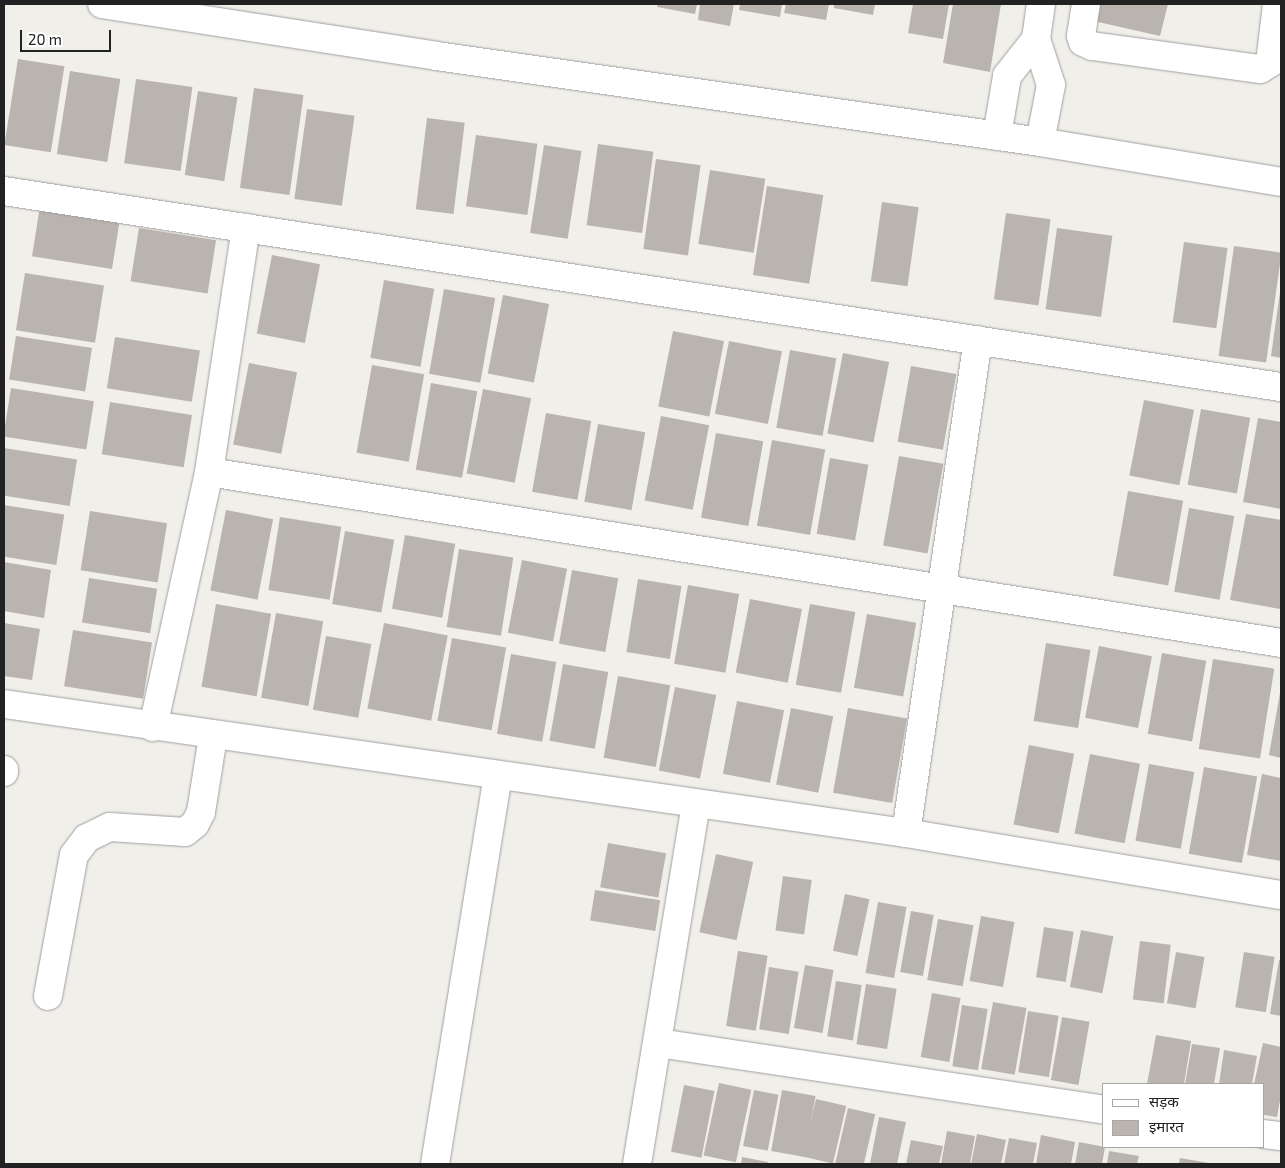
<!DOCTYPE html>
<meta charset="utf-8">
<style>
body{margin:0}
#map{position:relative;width:1285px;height:1168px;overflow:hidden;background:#f1efea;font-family:"Exo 2","Noto Sans Devanagari",sans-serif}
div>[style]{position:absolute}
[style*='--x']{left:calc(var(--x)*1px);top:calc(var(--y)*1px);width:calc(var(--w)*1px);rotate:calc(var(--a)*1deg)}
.building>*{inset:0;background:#bab4b0;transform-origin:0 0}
.roads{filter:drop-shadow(0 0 1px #9f9f9f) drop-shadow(0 0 1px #9f9f9f)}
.minor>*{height:28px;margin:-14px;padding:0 14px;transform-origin:14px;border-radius:14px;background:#fff}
span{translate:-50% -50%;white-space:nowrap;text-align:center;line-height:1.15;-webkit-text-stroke:5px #fff;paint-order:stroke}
.frame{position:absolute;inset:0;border:5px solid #222;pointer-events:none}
.legend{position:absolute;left:1102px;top:1083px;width:162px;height:65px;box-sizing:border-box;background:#fff;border:1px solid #a7a7a7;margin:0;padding:6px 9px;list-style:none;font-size:15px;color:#222}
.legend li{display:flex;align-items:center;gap:10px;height:25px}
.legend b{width:25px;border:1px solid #a7a7a7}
.scale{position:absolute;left:20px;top:30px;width:91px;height:22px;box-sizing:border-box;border:2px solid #222;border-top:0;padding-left:6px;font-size:15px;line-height:18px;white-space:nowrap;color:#222;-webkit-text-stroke:4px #fff;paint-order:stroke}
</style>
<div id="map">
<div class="building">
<i style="clip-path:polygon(658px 4px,697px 4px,695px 14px,657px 7px)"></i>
<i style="clip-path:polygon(700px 4px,734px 4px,730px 26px,698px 20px)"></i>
<i style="clip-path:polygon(740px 4px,782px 4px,780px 17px,739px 10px)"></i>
<i style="clip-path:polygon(786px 4px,829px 4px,826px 20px,784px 13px)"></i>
<i style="clip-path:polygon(834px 4px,875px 4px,873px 15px,834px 8px)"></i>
<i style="clip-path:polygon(913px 4px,949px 4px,943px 39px,908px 33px)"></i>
<i style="clip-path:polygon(953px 4px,1001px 4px,990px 72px,943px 63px)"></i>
<i style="clip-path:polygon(1089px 4px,1168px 4px,1160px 36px,1085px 19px)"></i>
<i style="left:18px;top:59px;width:47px;height:87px;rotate:9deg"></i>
<i style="left:70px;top:71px;width:51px;height:84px;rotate:9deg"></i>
<i style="left:136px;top:79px;width:57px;height:85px;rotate:8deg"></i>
<i style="left:254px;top:88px;width:50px;height:101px;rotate:8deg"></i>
<i style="left:198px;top:91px;width:40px;height:85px;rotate:9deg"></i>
<i style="left:307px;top:109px;width:48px;height:91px;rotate:8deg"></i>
<i style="left:427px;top:118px;width:38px;height:92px;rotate:7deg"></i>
<i style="left:476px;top:135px;width:62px;height:72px;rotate:8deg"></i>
<i style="left:598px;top:144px;width:56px;height:82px;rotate:8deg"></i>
<i style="left:544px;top:145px;width:38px;height:89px;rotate:9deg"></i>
<i style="left:656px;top:159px;width:45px;height:91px;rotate:8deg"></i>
<i style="left:710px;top:170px;width:56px;height:75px;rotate:9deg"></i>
<i style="left:767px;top:186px;width:57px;height:90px;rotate:9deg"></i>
<i style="left:882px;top:202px;width:37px;height:80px;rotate:8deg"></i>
<i style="left:40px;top:206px;width:81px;height:51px;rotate:9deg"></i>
<i style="left:1006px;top:213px;width:45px;height:87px;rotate:8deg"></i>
<i style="left:139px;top:228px;width:78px;height:54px;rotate:9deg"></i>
<i style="left:1057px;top:228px;width:56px;height:82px;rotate:8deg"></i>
<i style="left:1184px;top:242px;width:44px;height:81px;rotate:8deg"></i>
<i style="left:1234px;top:246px;width:48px;height:111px;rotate:8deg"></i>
<i style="left:272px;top:255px;width:49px;height:80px;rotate:11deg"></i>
<i style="left:25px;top:273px;width:80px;height:58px;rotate:9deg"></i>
<i style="left:384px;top:280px;width:51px;height:79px;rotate:10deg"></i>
<i style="left:444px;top:289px;width:52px;height:86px;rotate:10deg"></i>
<i style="clip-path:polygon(1280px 292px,1281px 292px,1281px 358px,1271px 356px)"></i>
<i style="left:503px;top:295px;width:47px;height:80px;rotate:11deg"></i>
<i style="left:673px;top:331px;width:52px;height:77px;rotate:11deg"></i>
<i style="left:16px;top:336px;width:77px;height:44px;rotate:9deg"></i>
<i style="left:115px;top:337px;width:86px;height:52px;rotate:9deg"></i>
<i style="left:729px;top:341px;width:54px;height:74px;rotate:11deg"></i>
<i style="left:790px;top:350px;width:47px;height:79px;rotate:10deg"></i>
<i style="left:843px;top:353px;width:47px;height:82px;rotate:11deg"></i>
<i style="left:249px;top:363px;width:49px;height:83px;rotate:11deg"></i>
<i style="left:372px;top:365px;width:53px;height:89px;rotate:10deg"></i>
<i style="left:911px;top:366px;width:46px;height:77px;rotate:10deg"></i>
<i style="left:431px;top:383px;width:47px;height:88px;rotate:10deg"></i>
<i style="left:11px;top:388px;width:84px;height:49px;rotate:9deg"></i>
<i style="left:483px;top:389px;width:49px;height:86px;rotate:11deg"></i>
<i style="left:1144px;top:400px;width:51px;height:77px;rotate:11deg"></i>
<i style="left:110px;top:402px;width:83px;height:53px;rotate:9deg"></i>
<i style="left:1201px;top:409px;width:50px;height:77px;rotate:10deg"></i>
<i style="left:546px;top:413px;width:46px;height:80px;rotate:10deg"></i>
<i style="left:661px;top:416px;width:49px;height:86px;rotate:11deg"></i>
<i style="clip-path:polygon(1258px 418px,1281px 422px,1281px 509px,1243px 502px)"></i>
<i style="left:598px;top:424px;width:48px;height:79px;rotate:10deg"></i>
<i style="left:716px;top:433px;width:48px;height:86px;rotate:10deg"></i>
<i style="left:772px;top:440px;width:54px;height:87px;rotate:10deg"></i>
<i style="left:4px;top:448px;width:74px;height:47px;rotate:9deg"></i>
<i style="left:899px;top:456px;width:45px;height:91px;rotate:10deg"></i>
<i style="left:830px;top:458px;width:39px;height:77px;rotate:10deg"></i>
<i style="left:1128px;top:491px;width:56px;height:86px;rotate:10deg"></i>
<i style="left:4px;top:505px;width:61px;height:51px;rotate:9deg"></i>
<i style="left:1189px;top:508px;width:46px;height:85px;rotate:10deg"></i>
<i style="left:226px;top:510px;width:48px;height:82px;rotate:11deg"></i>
<i style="left:90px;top:511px;width:78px;height:60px;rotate:9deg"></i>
<i style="clip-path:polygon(1246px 514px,1281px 520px,1280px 609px,1230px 600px)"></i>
<i style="left:280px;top:517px;width:62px;height:74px;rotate:9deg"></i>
<i style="left:345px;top:531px;width:50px;height:74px;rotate:10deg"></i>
<i style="left:405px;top:535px;width:51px;height:75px;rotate:10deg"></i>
<i style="left:459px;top:549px;width:55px;height:79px;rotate:9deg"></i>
<i style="left:522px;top:560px;width:46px;height:74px;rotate:11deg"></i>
<i style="clip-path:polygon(4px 562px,51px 570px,44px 618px,4px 611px)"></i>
<i style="left:572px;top:570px;width:47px;height:75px;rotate:10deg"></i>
<i style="left:89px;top:578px;width:69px;height:45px;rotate:9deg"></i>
<i style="left:638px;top:579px;width:44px;height:74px;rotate:9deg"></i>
<i style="left:688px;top:585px;width:52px;height:80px;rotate:10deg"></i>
<i style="left:750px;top:599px;width:53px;height:75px;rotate:11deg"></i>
<i style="left:216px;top:604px;width:56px;height:84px;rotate:10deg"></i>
<i style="left:810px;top:604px;width:46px;height:82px;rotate:10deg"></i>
<i style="left:276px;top:613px;width:48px;height:86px;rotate:10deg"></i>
<i style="left:867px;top:614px;width:50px;height:75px;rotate:10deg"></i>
<i style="clip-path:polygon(4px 623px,40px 629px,32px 680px,4px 676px)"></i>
<i style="left:384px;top:623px;width:65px;height:87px;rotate:11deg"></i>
<i style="left:73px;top:630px;width:80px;height:57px;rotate:9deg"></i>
<i style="left:326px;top:636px;width:46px;height:75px;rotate:10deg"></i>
<i style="left:452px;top:638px;width:55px;height:84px;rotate:10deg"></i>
<i style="left:1046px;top:643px;width:45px;height:79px;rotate:9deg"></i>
<i style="left:1099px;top:646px;width:54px;height:73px;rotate:11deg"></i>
<i style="left:1162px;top:653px;width:45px;height:82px;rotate:10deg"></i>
<i style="left:511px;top:654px;width:46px;height:81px;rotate:10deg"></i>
<i style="left:1213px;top:659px;width:62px;height:91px;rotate:9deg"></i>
<i style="left:563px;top:664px;width:46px;height:78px;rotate:10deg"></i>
<i style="left:618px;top:676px;width:53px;height:83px;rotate:10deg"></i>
<i style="left:675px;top:687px;width:42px;height:85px;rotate:11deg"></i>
<i style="clip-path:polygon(1280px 693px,1281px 693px,1281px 758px,1269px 755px)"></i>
<i style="left:737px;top:701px;width:48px;height:74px;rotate:11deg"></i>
<i style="left:791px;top:708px;width:43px;height:78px;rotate:11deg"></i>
<i style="left:848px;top:708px;width:60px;height:86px;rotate:10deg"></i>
<i style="left:1029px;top:745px;width:46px;height:81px;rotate:11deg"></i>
<i style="left:1090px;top:754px;width:51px;height:81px;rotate:11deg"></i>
<i style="left:1149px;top:764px;width:46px;height:78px;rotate:10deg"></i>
<i style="left:1204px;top:767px;width:54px;height:88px;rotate:10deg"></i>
<i style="clip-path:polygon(1262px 774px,1281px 778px,1281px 861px,1247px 855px)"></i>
<i style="left:608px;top:843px;width:59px;height:45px;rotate:10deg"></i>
<i style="left:716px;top:854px;width:38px;height:80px;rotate:12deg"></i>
<i style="left:783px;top:876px;width:29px;height:55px;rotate:8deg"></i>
<i style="left:595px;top:890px;width:66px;height:31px;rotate:9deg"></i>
<i style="left:845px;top:894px;width:25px;height:58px;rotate:12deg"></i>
<i style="left:878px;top:902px;width:29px;height:72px;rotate:10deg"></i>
<i style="left:911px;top:911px;width:23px;height:62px;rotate:10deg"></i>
<i style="left:981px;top:916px;width:34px;height:66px;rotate:10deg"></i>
<i style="left:938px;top:919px;width:36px;height:62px;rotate:10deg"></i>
<i style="left:1044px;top:927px;width:30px;height:51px;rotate:9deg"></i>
<i style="left:1081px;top:930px;width:33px;height:58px;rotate:11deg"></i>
<i style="left:1140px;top:941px;width:31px;height:59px;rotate:7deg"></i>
<i style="left:738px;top:951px;width:30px;height:76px;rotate:9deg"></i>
<i style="left:1176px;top:952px;width:29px;height:52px;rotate:10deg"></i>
<i style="left:1244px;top:952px;width:31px;height:56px;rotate:9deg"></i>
<i style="clip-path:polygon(1279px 960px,1281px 960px,1281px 1016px,1270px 1014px)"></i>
<i style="left:805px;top:965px;width:29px;height:64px;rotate:10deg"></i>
<i style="left:769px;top:967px;width:30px;height:63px;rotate:9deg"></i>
<i style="left:836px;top:981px;width:26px;height:56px;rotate:9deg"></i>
<i style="left:866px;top:984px;width:31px;height:61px;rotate:9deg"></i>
<i style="left:932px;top:993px;width:29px;height:65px;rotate:10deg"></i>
<i style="left:993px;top:1002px;width:34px;height:68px;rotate:10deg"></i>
<i style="left:962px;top:1005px;width:26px;height:62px;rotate:9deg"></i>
<i style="left:1028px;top:1011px;width:31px;height:62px;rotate:9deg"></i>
<i style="left:1062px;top:1017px;width:28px;height:64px;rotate:10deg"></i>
<i style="clip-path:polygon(1156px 1035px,1191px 1041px,1184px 1084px,1147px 1084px)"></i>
<i style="clip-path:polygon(1263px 1043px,1281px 1047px,1281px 1095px,1277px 1117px,1264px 1115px,1264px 1084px,1254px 1084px)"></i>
<i style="clip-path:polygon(1192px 1044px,1220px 1048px,1214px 1084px,1185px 1084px)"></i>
<i style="clip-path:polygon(1224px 1050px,1257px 1056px,1252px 1084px,1219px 1084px)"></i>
<i style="left:719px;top:1083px;width:33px;height:74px;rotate:12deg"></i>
<i style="left:684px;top:1085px;width:31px;height:68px;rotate:11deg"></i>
<i style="left:754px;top:1090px;width:25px;height:57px;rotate:11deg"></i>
<i style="left:782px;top:1090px;width:34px;height:62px;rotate:10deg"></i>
<i style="left:816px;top:1099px;width:31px;height:59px;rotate:13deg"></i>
<i style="left:848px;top:1108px;width:28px;height:57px;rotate:13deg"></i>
<i style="clip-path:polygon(879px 1117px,906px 1122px,897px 1164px,870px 1164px)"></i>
<i style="clip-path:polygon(947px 1131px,975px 1136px,970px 1164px,941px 1164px)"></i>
<i style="clip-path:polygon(977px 1134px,1006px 1140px,1001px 1164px,971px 1164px)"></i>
<i style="clip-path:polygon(1041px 1135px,1075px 1142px,1071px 1164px,1036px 1164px)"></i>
<i style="clip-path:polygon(1009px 1138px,1037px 1143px,1033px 1164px,1004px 1164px)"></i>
<i style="clip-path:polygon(911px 1140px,943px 1146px,939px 1164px,906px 1164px)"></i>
<i style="clip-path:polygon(1079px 1142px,1105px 1147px,1102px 1164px,1075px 1164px)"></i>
<i style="clip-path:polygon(1109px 1151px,1139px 1156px,1137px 1164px,1107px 1164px)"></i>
<i style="clip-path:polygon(742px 1157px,768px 1162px,767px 1164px,741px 1164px)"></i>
<i style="clip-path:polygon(1180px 1158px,1209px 1163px,1209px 1164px,1179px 1164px)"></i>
</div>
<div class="roads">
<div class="minor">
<i style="--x:102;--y:4;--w:338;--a:8.8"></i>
<i style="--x:436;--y:56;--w:610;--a:8.1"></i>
<i style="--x:1040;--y:142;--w:244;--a:9.4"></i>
<i style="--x:1086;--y:4;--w:32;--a:99"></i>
<i style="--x:1081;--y:36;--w:6;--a:72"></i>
<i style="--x:1083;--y:42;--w:10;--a:24"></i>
<i style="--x:1092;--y:46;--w:170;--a:7.8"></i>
<i style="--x:1260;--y:69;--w:12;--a:-31"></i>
<i style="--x:1270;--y:63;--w:59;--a:-83.2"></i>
<i style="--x:1036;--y:39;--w:35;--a:-82"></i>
<i style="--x:997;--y:136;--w:61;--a:-80.5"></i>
<i style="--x:1007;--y:76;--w:47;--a:-51.9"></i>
<i style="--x:1036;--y:39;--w:48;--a:71.9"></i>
<i style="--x:1051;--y:85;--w:58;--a:100.9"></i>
<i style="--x:4;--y:191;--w:1292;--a:8.73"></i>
<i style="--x:209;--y:472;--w:1086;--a:9.06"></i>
<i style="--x:4;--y:704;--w:911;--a:8.14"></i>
<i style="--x:906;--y:833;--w:380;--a:9.4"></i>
<i style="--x:153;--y:727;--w:261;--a:-77.6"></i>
<i style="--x:209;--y:472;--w:247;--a:-81.4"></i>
<i style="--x:4;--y:772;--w:2;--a:-90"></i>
<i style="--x:906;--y:833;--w:498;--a:-81.7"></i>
<i style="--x:48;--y:996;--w:143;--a:-79.6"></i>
<i style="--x:74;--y:855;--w:21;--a:-53"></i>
<i style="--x:87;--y:838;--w:25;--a:-26"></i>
<i style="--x:110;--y:827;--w:75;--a:3.8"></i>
<i style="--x:185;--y:832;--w:13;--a:-39"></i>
<i style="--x:195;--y:824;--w:13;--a:-63"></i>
<i style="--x:201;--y:812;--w:77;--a:-81"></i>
<i style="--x:658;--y:1043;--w:451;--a:8.5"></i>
<i style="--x:1264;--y:1134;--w:17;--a:7"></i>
<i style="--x:435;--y:1164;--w:392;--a:-80.8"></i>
<i style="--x:637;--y:1164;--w:365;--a:-80.7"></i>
</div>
</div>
<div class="frame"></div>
<ul class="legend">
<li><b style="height:6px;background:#fff"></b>सड़क</li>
<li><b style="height:14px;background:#bab4b0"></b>इमारत</li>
</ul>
<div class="scale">20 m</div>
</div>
